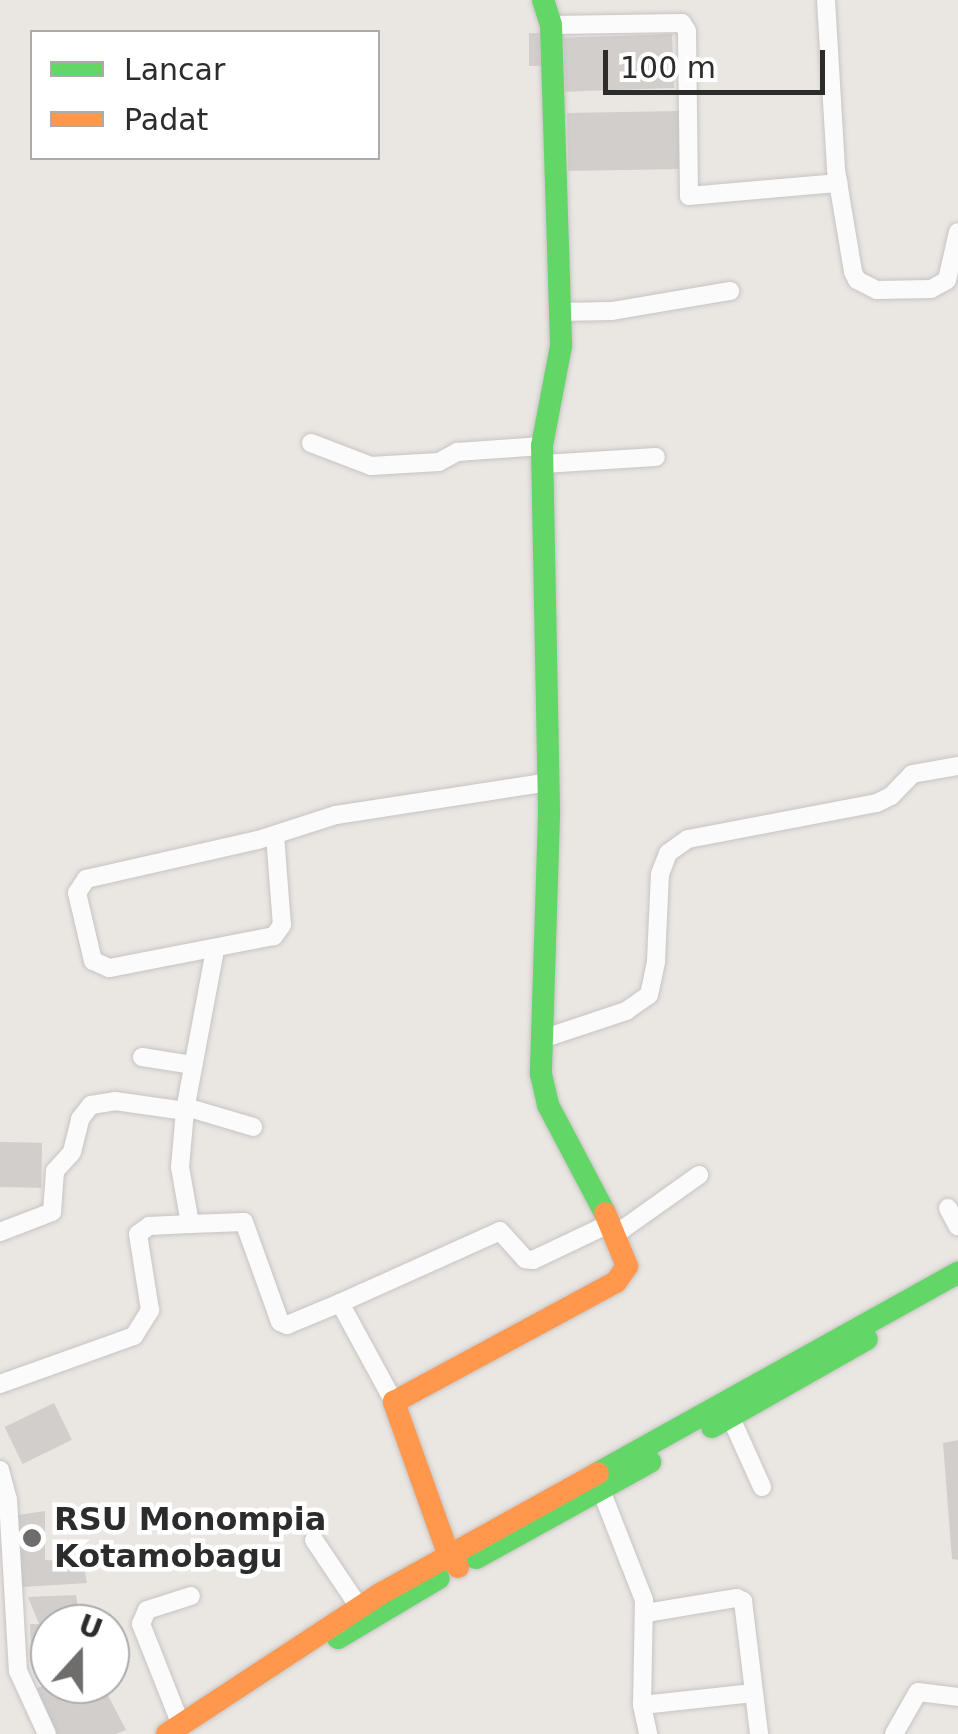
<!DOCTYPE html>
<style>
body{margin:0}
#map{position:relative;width:958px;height:1734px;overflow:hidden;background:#eae6e2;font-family:"DejaVu Sans",sans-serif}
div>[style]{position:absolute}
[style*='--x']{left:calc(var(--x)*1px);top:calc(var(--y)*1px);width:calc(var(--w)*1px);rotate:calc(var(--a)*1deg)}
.building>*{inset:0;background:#d1cecb;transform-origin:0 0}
.roads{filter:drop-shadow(0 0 2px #c6c4c4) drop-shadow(0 0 2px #c6c4c4)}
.street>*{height:18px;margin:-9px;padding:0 9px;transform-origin:9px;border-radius:9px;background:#fcfbfb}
.fast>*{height:22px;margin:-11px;padding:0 11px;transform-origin:11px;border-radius:11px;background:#63d668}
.slow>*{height:22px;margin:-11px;padding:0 11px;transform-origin:11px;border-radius:11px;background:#ff974d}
.dots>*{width:28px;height:28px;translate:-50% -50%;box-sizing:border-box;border:5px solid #fff;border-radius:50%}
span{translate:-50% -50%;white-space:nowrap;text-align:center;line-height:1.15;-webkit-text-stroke:9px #fff;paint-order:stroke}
.poi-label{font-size:32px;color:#2c2c2c;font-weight:700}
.left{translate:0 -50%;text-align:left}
.legend{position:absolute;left:30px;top:30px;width:350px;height:130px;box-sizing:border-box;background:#fff;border:2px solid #ababab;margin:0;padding:12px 18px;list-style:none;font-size:30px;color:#2c2c2c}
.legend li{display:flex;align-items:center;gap:20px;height:50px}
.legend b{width:50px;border:2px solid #ababab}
.north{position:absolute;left:30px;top:1604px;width:100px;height:100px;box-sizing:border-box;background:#fff;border:2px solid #ababab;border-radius:50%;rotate:21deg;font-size:28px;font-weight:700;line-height:40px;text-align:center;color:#2c2c2c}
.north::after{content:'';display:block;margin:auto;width:35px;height:45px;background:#6e6d6c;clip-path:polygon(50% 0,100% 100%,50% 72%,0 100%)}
.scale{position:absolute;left:603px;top:50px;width:222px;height:45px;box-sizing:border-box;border:5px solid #2c2c2c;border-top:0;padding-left:12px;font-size:30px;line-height:35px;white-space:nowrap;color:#2c2c2c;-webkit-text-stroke:8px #fff;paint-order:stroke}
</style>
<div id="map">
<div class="building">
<i style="left:529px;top:33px;width:15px;height:33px"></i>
<i style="left:672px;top:34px;width:54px;height:109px;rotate:88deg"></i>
<i style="left:679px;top:111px;width:58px;height:112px;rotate:89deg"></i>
<i style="left:0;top:1142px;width:42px;height:45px;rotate:1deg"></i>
<i style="left:54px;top:1403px;width:41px;height:55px;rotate:64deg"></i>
<i style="clip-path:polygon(958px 1440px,958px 1560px,952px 1559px,943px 1443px)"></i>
<i style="clip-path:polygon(45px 1511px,45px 1560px,83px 1562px,87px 1583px,22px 1587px,18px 1515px)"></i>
<i style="clip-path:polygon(76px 1595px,81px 1624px,50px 1624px,50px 1637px,31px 1647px,30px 1624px,39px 1624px,28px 1597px)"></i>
<i style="clip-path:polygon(50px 1684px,102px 1684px,126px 1730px,116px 1734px,55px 1734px,37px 1688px)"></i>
</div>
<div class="roads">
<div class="street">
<i style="--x:826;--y:0;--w:170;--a:86.6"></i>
<i style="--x:836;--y:170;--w:103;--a:80.5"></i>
<i style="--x:853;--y:272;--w:9;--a:63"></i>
<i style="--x:857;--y:280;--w:22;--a:27"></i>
<i style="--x:877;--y:290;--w:54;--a:-1.1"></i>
<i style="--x:931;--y:289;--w:18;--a:-29"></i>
<i style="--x:947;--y:280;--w:49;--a:-77.1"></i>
<i style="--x:551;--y:25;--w:131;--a:-0.9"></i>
<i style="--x:682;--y:23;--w:9;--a:58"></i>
<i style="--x:687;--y:31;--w:165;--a:89.3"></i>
<i style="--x:689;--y:196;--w:150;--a:-5"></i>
<i style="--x:558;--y:312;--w:54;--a:-1.1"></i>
<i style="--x:612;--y:311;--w:120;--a:-9.6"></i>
<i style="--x:311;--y:443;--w:64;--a:21"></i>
<i style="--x:371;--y:466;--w:68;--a:-3.4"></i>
<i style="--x:439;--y:462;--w:21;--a:-29"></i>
<i style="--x:457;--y:452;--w:85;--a:-4"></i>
<i style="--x:543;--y:464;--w:113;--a:-3.5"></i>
<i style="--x:275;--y:835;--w:90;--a:85.6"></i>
<i style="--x:282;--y:925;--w:14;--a:126"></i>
<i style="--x:274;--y:936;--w:168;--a:169"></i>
<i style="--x:109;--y:968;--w:17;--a:-156"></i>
<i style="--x:93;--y:961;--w:70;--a:-103.2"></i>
<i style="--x:77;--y:893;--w:17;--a:-57"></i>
<i style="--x:86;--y:879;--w:176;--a:-12.8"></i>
<i style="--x:258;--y:840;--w:82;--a:-17.8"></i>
<i style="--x:336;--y:815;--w:215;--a:-8.8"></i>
<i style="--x:215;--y:950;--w:164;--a:100.6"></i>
<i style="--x:185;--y:1111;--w:56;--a:95.1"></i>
<i style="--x:180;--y:1167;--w:58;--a:80"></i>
<i style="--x:190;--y:1224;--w:54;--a:-2.1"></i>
<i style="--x:244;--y:1222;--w:106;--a:70.2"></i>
<i style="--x:280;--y:1322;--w:8;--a:23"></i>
<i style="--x:287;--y:1325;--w:57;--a:-22.5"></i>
<i style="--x:340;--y:1303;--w:113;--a:61.4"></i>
<i style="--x:542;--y:1039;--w:89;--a:-18.4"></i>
<i style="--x:626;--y:1011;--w:28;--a:-35"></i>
<i style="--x:649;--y:995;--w:35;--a:-78"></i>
<i style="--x:656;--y:961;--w:87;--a:-87.4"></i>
<i style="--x:660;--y:874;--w:22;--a:-69"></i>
<i style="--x:668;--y:853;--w:24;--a:-35"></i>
<i style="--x:688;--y:839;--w:192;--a:-10.8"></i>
<i style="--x:877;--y:803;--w:16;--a:-27"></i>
<i style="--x:891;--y:796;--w:30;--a:-46"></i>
<i style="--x:912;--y:774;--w:47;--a:-9.9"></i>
<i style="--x:142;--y:1057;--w:52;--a:8.9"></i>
<i style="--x:186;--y:1107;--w:70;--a:16.6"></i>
<i style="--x:948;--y:1208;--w:21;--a:62"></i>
<i style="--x:0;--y:1232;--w:56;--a:-21"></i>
<i style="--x:52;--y:1212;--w:41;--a:-85.8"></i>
<i style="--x:55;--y:1171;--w:25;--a:-48"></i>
<i style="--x:72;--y:1152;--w:34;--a:-76"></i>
<i style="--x:80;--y:1119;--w:18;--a:-52"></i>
<i style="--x:91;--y:1105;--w:24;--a:-9"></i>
<i style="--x:115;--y:1101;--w:71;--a:8.1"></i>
<i style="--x:616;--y:1234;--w:102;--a:-35.4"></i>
<i style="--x:340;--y:1303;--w:175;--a:-24.2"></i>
<i style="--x:500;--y:1231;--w:38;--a:48"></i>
<i style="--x:525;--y:1259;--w:8;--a:7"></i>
<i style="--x:533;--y:1260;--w:86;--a:-25.4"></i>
<i style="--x:0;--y:1384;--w:142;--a:-19.7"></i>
<i style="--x:134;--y:1336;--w:31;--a:-58"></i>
<i style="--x:150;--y:1310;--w:77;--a:-99"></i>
<i style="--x:138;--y:1234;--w:14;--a:-36"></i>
<i style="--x:149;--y:1226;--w:41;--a:-2.8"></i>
<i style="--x:730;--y:1416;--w:78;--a:65.7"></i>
<i style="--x:0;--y:1470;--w:30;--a:75"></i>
<i style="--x:8;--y:1499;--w:172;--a:86.7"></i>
<i style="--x:18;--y:1671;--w:69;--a:65.3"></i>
<i style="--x:597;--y:1480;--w:129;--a:68.6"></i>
<i style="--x:644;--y:1600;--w:105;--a:91.1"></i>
<i style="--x:642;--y:1705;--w:30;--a:78"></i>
<i style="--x:314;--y:1540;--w:81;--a:56.1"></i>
<i style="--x:646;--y:1613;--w:92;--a:-9.4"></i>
<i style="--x:737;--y:1598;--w:7;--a:27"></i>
<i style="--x:743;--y:1601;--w:134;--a:83.1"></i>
<i style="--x:642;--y:1705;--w:112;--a:-6.2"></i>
<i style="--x:181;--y:1725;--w:109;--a:-111.6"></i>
<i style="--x:141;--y:1624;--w:15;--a:-67"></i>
<i style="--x:147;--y:1610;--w:46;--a:-17.7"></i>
<i style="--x:894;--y:1734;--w:48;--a:-60.3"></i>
<i style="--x:918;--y:1692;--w:40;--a:7.1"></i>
</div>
<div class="fast">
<i style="--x:543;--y:0;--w:26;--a:72"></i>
<i style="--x:551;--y:25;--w:321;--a:88.2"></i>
<i style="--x:561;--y:346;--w:102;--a:100.8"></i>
<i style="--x:542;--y:446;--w:369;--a:88.9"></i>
<i style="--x:549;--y:815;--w:259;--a:91.8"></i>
<i style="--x:541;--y:1074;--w:32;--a:77"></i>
<i style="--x:548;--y:1105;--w:122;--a:62.2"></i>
<i style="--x:712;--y:1427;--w:178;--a:-29.6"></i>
<i style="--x:598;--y:1473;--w:412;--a:-29.1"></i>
<i style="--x:476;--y:1558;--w:199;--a:-28.9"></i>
<i style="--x:338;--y:1638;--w:117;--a:-30.7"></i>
</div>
<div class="slow">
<i style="--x:458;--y:1567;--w:14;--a:-129"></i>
<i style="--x:449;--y:1556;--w:164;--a:-109.7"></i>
<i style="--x:394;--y:1402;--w:252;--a:-28.4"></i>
<i style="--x:616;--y:1282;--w:19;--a:-55"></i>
<i style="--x:627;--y:1266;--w:57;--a:-112.5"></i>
<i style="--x:167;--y:1734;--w:255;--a:-33.3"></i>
<i style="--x:380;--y:1594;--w:249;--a:-29"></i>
</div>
</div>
<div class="dots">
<i style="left:32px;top:1538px;background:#6e6d6c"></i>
</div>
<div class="poi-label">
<span class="left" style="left:54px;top:1538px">RSU Monompia<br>Kotamobagu</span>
</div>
<ul class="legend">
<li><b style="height:12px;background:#63d668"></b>Lancar</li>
<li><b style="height:12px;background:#ff974d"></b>Padat</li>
</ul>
<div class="north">U</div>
<div class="scale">100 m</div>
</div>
